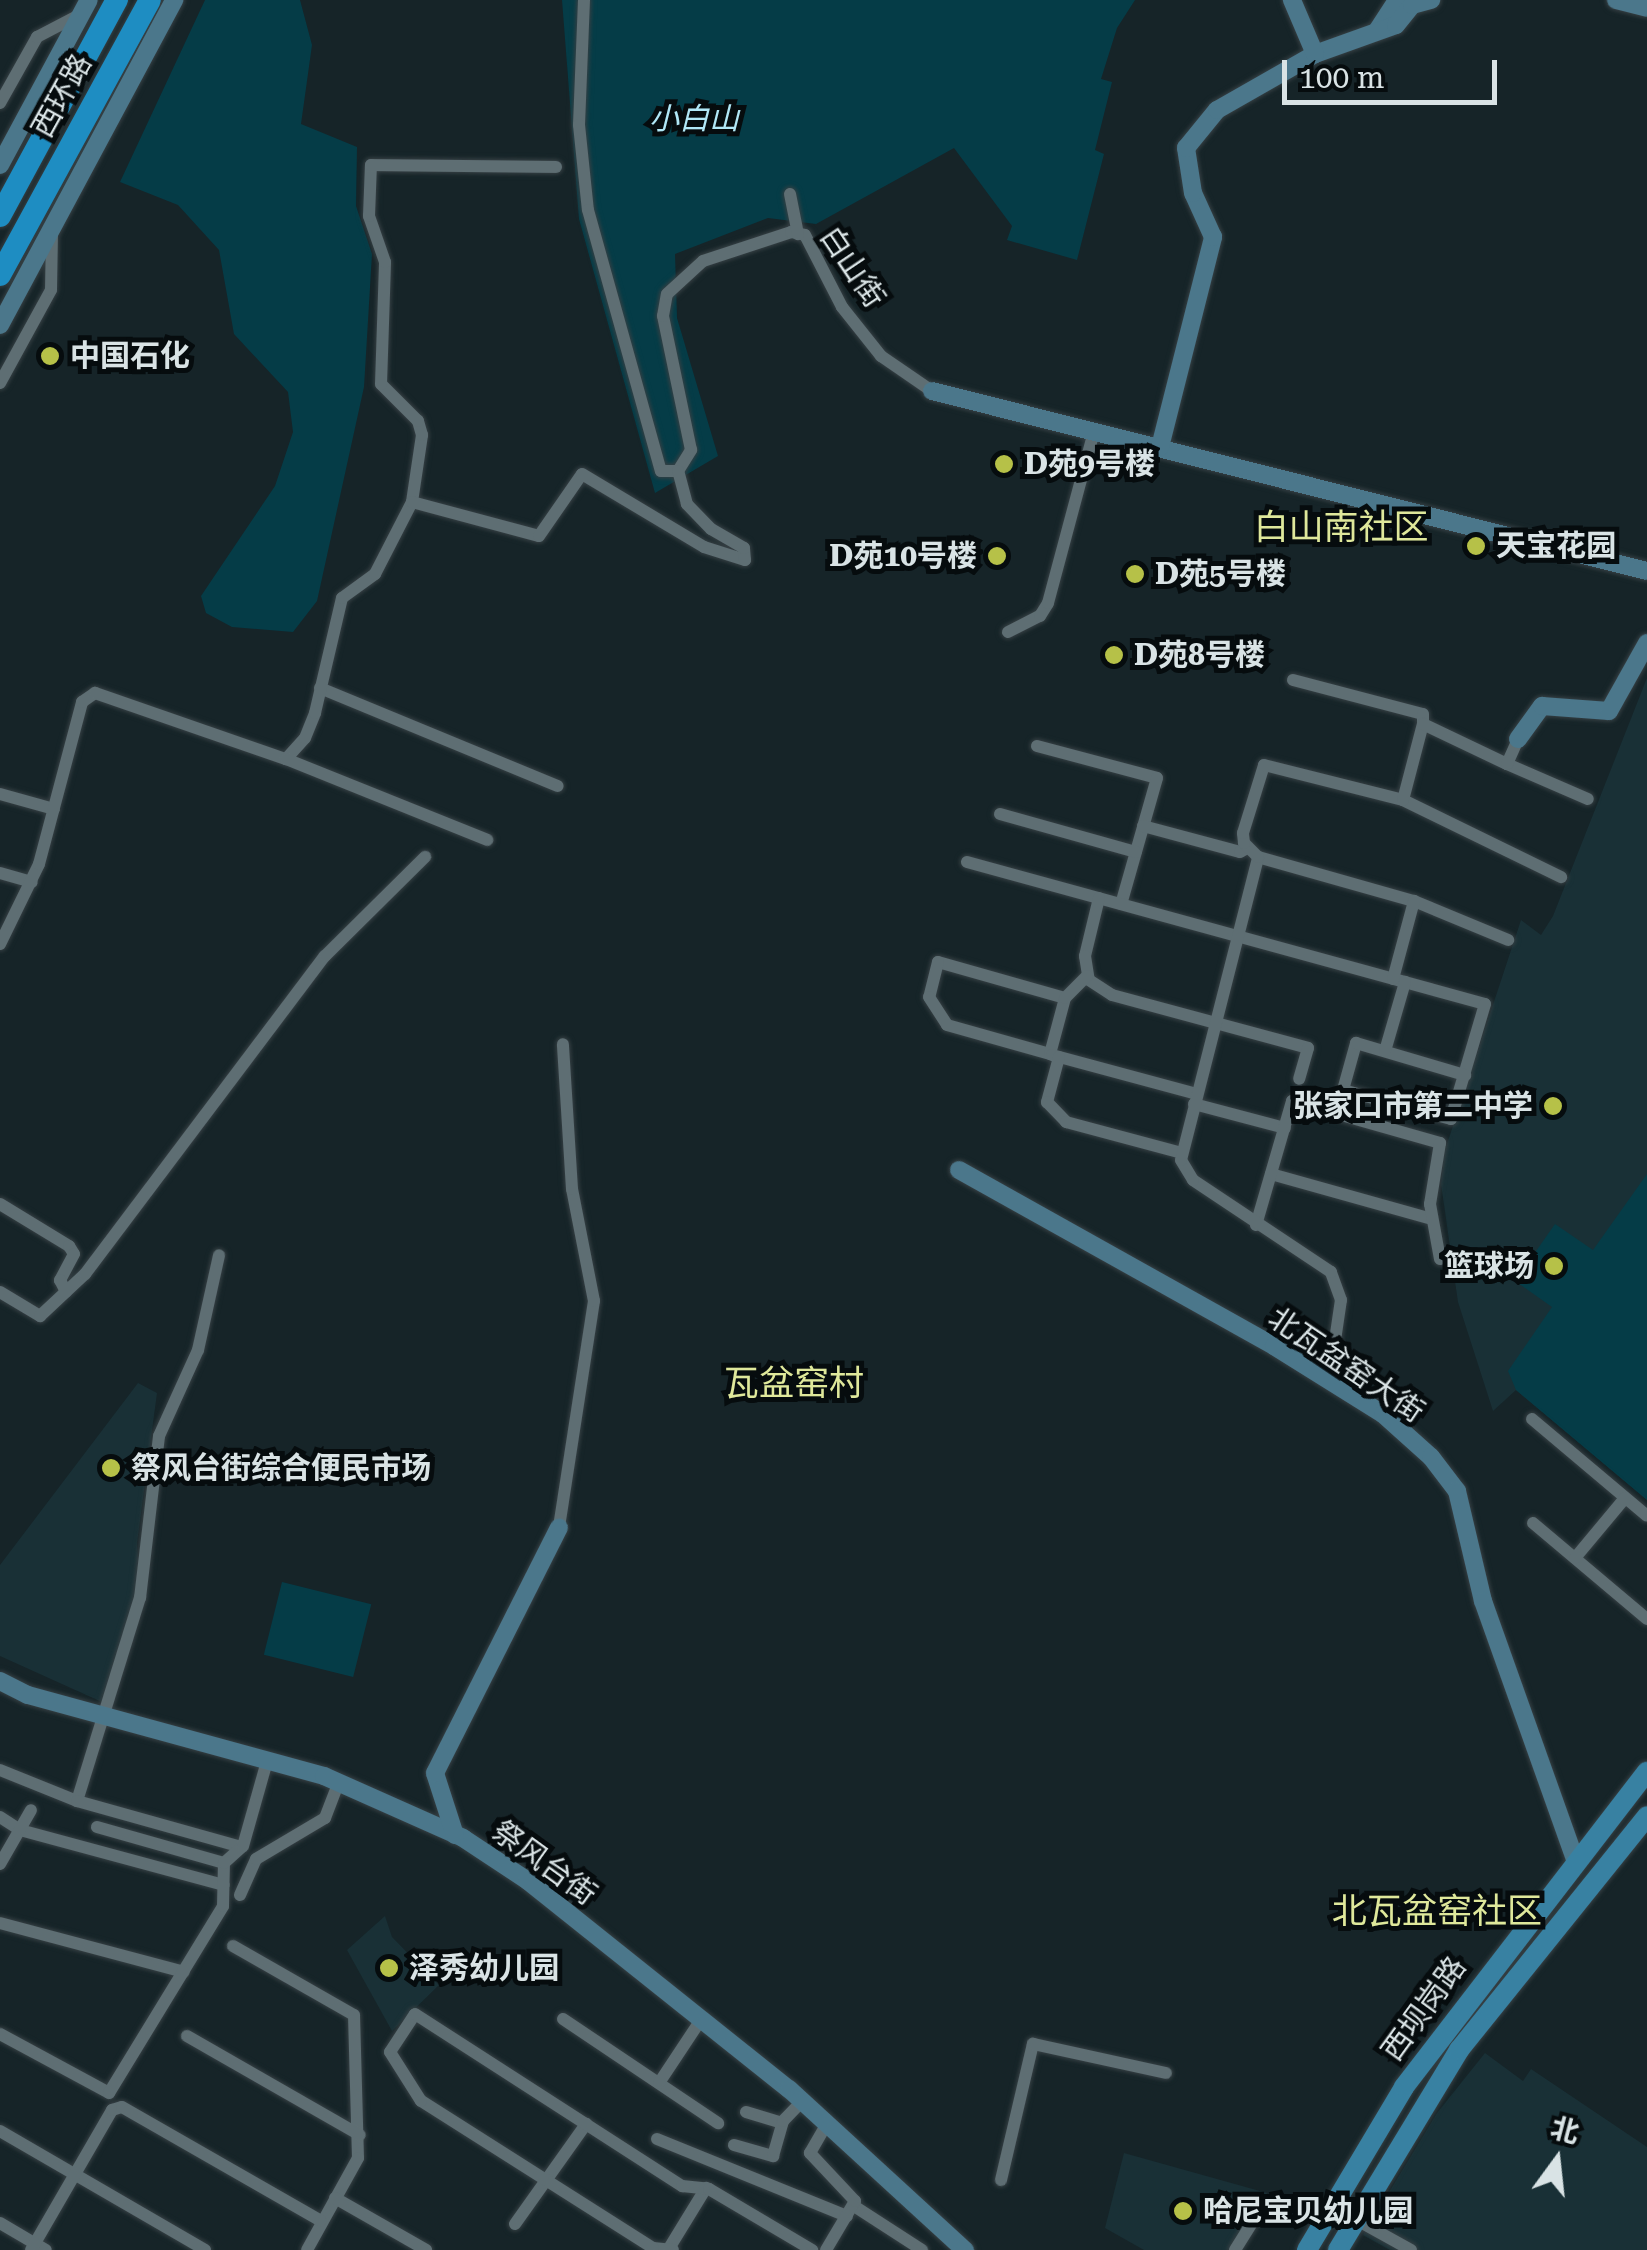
<!DOCTYPE html>
<meta charset="utf-8">
<style>
body{margin:0}
#map{position:relative;width:1647px;height:2250px;overflow:hidden;background:#162428;font-family:"Roboto Serif","Noto Sans SC",serif}
div>[style]{position:absolute}
[style*='--x']{left:calc(var(--x)*1px);top:calc(var(--y)*1px);width:calc(var(--w)*1px);rotate:calc(var(--a)*1deg)}
.built>*{inset:0;background:#193036}
.green>*{inset:0;background:#053c47;transform-origin:0 0}
.roads{filter:drop-shadow(0 0 2px #364044) drop-shadow(0 0 2px #364044)}
.street>*{height:12px;margin:-6px;padding:0 6px;transform-origin:6px;border-radius:6px;background:#5e6e73}
.secondary>*{height:18px;margin:-9px;padding:0 9px;transform-origin:9px;border-radius:9px;background:#4b778b}
.primary>*{height:20px;margin:-10px;padding:0 10px;transform-origin:10px;border-radius:10px;background:#3881a2}
.highway>*{height:22px;margin:-11px;padding:0 11px;transform-origin:11px;border-radius:11px;background:#1e8dc2}
.dots>*{width:28px;height:28px;translate:-50% -50%;box-sizing:border-box;border:5px solid #060c0e;border-radius:50%}
span{translate:-50% -50%;white-space:nowrap;text-align:center;line-height:1.15;-webkit-text-stroke:10px #060c0e;paint-order:stroke}
.street-label{font-size:30px;color:#d9e3e5}
.park-label{font-size:30px;color:#b1e8f7;font-style:italic}
.poi-label{font-size:30px;color:#d9e3e5;font-weight:700}
.left{translate:0 -50%;text-align:left}
.right{translate:-100% -50%;text-align:right}
.quarter-label{font-size:35px;color:#dfe89b}
.north{position:absolute;left:1507px;top:2110px;width:100px;height:100px;-webkit-text-stroke:8px #060c0e;paint-order:stroke;rotate:15deg;font-size:28px;font-weight:700;line-height:40px;text-align:center;color:#d9e3e5}
.north::after{content:'';display:block;margin:auto;width:35px;height:45px;background:#d9e3e5;clip-path:polygon(50% 0,100% 100%,50% 72%,0 100%)}
.scale{position:absolute;left:1282px;top:60px;width:215px;height:45px;box-sizing:border-box;border:5px solid #d9e3e5;border-top:0;padding-left:12px;font-size:30px;line-height:35px;white-space:nowrap;color:#d9e3e5;-webkit-text-stroke:8px #060c0e;paint-order:stroke}
</style>
<div id="map">
<div class="built">
<i style="clip-path:polygon(1647px 678px,1647px 1500px,1516px 1390px,1493px 1411px,1458px 1302px,1441px 1184px,1444px 1153px,1521px 920px,1541px 935px,1553px 916px)"></i>
<i style="clip-path:polygon(138px 1383px,157px 1393px,137px 1543px,140px 1588px,104px 1703px,0 1656px,0 1565px)"></i>
<i style="clip-path:polygon(385px 1916px,392px 1937px,439px 1985px,392px 2031px,347px 1950px)"></i>
<i style="clip-path:polygon(1485px 2053px,1523px 2081px,1531px 2069px,1647px 2147px,1647px 2250px,1390px 2250px,1363px 2235px,1437px 2113px)"></i>
<i style="clip-path:polygon(1124px 2153px,1267px 2193px,1233px 2250px,1144px 2250px,1105px 2228px)"></i>
</div>
<div class="green">
<i style="clip-path:polygon(205px 0,300px 0,312px 45px,301px 124px,357px 147px,356px 206px,372px 254px,364px 387px,317px 601px,293px 632px,232px 627px,206px 613px,201px 596px,275px 486px,293px 432px,288px 392px,234px 334px,219px 250px,178px 205px,120px 182px)"></i>
<i style="clip-path:polygon(562px 0,1135px 0,1117px 28px,1101px 79px,1112px 82px,1095px 150px,1104px 154px,1077px 260px,1007px 240px,1012px 226px,954px 148px,816px 224px,768px 218px,675px 254px,677px 318px,718px 456px,655px 493px,579px 219px)"></i>
<i style="clip-path:polygon(1647px 1174px,1647px 1500px,1516px 1390px,1508px 1371px,1552px 1307px,1515px 1281px,1555px 1224px,1593px 1250px)"></i>
<i style="left:282px;top:1582px;width:92px;height:75px;rotate:14deg"></i>
</div>
<div class="roads">
<div class="street">
<i style="--x:584;--y:0;--w:125;--a:92.3"></i>
<i style="--x:579;--y:125;--w:85;--a:84"></i>
<i style="--x:588;--y:210;--w:271;--a:74.4"></i>
<i style="--x:661;--y:471;--w:17;--a:0"></i>
<i style="--x:678;--y:471;--w:25;--a:-58"></i>
<i style="--x:691;--y:450;--w:137;--a:-101.8"></i>
<i style="--x:663;--y:316;--w:22;--a:-80"></i>
<i style="--x:667;--y:294;--w:49;--a:-42.5"></i>
<i style="--x:703;--y:261;--w:93;--a:-18.2"></i>
<i style="--x:791;--y:232;--w:14;--a:12"></i>
<i style="--x:805;--y:235;--w:81;--a:62.8"></i>
<i style="--x:842;--y:307;--w:63;--a:51.5"></i>
<i style="--x:881;--y:356;--w:62;--a:34.5"></i>
<i style="--x:0;--y:103;--w:76;--a:-60.7"></i>
<i style="--x:37;--y:37;--w:47;--a:-27.6"></i>
<i style="--x:790;--y:194;--w:41;--a:78.7"></i>
<i style="--x:0;--y:383;--w:106;--a:-61.3"></i>
<i style="--x:51;--y:290;--w:56;--a:-89"></i>
<i style="--x:412;--y:502;--w:68;--a:-81.5"></i>
<i style="--x:422;--y:435;--w:15;--a:-106"></i>
<i style="--x:418;--y:421;--w:52;--a:-135"></i>
<i style="--x:381;--y:384;--w:122;--a:-88.1"></i>
<i style="--x:385;--y:262;--w:49;--a:-109.2"></i>
<i style="--x:369;--y:216;--w:51;--a:-87.8"></i>
<i style="--x:371;--y:165;--w:185;--a:0.6"></i>
<i style="--x:1008;--y:632;--w:36;--a:-27"></i>
<i style="--x:1040;--y:616;--w:15;--a:-58"></i>
<i style="--x:1048;--y:603;--w:178;--a:-75"></i>
<i style="--x:1293;--y:680;--w:134;--a:14.7"></i>
<i style="--x:1423;--y:714;--w:10;--a:90"></i>
<i style="--x:320;--y:688;--w:257;--a:22.4"></i>
<i style="--x:1037;--y:746;--w:124;--a:14.9"></i>
<i style="--x:1157;--y:778;--w:131;--a:105.9"></i>
<i style="--x:286;--y:759;--w:28;--a:-48"></i>
<i style="--x:305;--y:738;--w:27;--a:-68"></i>
<i style="--x:315;--y:713;--w:118;--a:-76.8"></i>
<i style="--x:342;--y:598;--w:41;--a:-36"></i>
<i style="--x:375;--y:574;--w:81;--a:-62.8"></i>
<i style="--x:412;--y:502;--w:131;--a:15"></i>
<i style="--x:539;--y:536;--w:75;--a:-55.3"></i>
<i style="--x:582;--y:474;--w:142;--a:30.9"></i>
<i style="--x:704;--y:547;--w:43;--a:17.6"></i>
<i style="--x:745;--y:560;--w:12;--a:-95"></i>
<i style="--x:744;--y:548;--w:38;--a:-150"></i>
<i style="--x:711;--y:529;--w:35;--a:-134"></i>
<i style="--x:687;--y:504;--w:34;--a:-105"></i>
<i style="--x:1507;--y:764;--w:88;--a:23.4"></i>
<i style="--x:0;--y:794;--w:56;--a:15.5"></i>
<i style="--x:1403;--y:800;--w:176;--a:26"></i>
<i style="--x:1000;--y:814;--w:141;--a:15.6"></i>
<i style="--x:1143;--y:826;--w:100;--a:15"></i>
<i style="--x:1240;--y:852;--w:8;--a:-30"></i>
<i style="--x:1258;--y:857;--w:162;--a:15.8"></i>
<i style="--x:1414;--y:901;--w:102;--a:22.5"></i>
<i style="--x:967;--y:862;--w:537;--a:15.33"></i>
<i style="--x:1485;--y:1004;--w:120;--a:106.5"></i>
<i style="--x:1451;--y:1119;--w:112;--a:-165"></i>
<i style="--x:1343;--y:1090;--w:49;--a:-74.5"></i>
<i style="--x:1356;--y:1043;--w:114;--a:16.4"></i>
<i style="--x:0;--y:873;--w:33;--a:16"></i>
<i style="--x:1099;--y:898;--w:60;--a:103.6"></i>
<i style="--x:1085;--y:956;--w:24;--a:81"></i>
<i style="--x:1089;--y:980;--w:27;--a:33"></i>
<i style="--x:1112;--y:995;--w:203;--a:15.1"></i>
<i style="--x:1308;--y:1048;--w:32;--a:106"></i>
<i style="--x:0;--y:944;--w:89;--a:-64"></i>
<i style="--x:39;--y:864;--w:168;--a:-75.1"></i>
<i style="--x:82;--y:702;--w:16;--a:-35"></i>
<i style="--x:95;--y:693;--w:202;--a:19.1"></i>
<i style="--x:286;--y:759;--w:217;--a:21.9"></i>
<i style="--x:1393;--y:979;--w:81;--a:-74.9"></i>
<i style="--x:1065;--y:998;--w:132;--a:-164.2"></i>
<i style="--x:938;--y:962;--w:36;--a:104"></i>
<i style="--x:929;--y:997;--w:33;--a:57"></i>
<i style="--x:947;--y:1025;--w:107;--a:15.7"></i>
<i style="--x:1050;--y:1054;--w:58;--a:-75"></i>
<i style="--x:1065;--y:998;--w:31;--a:-45"></i>
<i style="--x:1385;--y:1051;--w:72;--a:-73.8"></i>
<i style="--x:1052;--y:1055;--w:150;--a:15.1"></i>
<i style="--x:1059;--y:1057;--w:47;--a:104.9"></i>
<i style="--x:1047;--y:1102;--w:28;--a:46"></i>
<i style="--x:1066;--y:1122;--w:120;--a:15"></i>
<i style="--x:1194;--y:1104;--w:94;--a:14.8"></i>
<i style="--x:1271;--y:1174;--w:167;--a:15.6"></i>
<i style="--x:0;--y:1204;--w:81;--a:31.3"></i>
<i style="--x:69;--y:1246;--w:9;--a:58"></i>
<i style="--x:74;--y:1254;--w:30;--a:118"></i>
<i style="--x:60;--y:1280;--w:13;--a:63"></i>
<i style="--x:1256;--y:1225;--w:129;--a:-73.8"></i>
<i style="--x:1292;--y:1101;--w:154;--a:15.8"></i>
<i style="--x:1440;--y:1143;--w:62;--a:99.3"></i>
<i style="--x:1430;--y:1204;--w:56;--a:79.7"></i>
<i style="--x:0;--y:1292;--w:47;--a:31"></i>
<i style="--x:40;--y:1316;--w:62;--a:-43"></i>
<i style="--x:85;--y:1274;--w:398;--a:-53"></i>
<i style="--x:325;--y:956;--w:141;--a:-44.7"></i>
<i style="--x:1329;--y:1381;--w:82;--a:-81.6"></i>
<i style="--x:1341;--y:1300;--w:30;--a:-110"></i>
<i style="--x:1331;--y:1272;--w:166;--a:-146.3"></i>
<i style="--x:1193;--y:1180;--w:23;--a:-121"></i>
<i style="--x:1181;--y:1160;--w:313;--a:-75.7"></i>
<i style="--x:1258;--y:857;--w:20;--a:-135"></i>
<i style="--x:1244;--y:843;--w:10;--a:-96"></i>
<i style="--x:1243;--y:833;--w:71;--a:-72.8"></i>
<i style="--x:1264;--y:765;--w:143;--a:14.1"></i>
<i style="--x:1403;--y:800;--w:79;--a:-75.3"></i>
<i style="--x:1423;--y:724;--w:93;--a:25.5"></i>
<i style="--x:1507;--y:764;--w:27;--a:-66"></i>
<i style="--x:1532;--y:1419;--w:150;--a:40.1"></i>
<i style="--x:1533;--y:1523;--w:149;--a:40.1"></i>
<i style="--x:559;--y:1527;--w:229;--a:-81.2"></i>
<i style="--x:594;--y:1301;--w:114;--a:-101.1"></i>
<i style="--x:572;--y:1189;--w:145;--a:-93.6"></i>
<i style="--x:1575;--y:1558;--w:78;--a:-50.2"></i>
<i style="--x:0;--y:1770;--w:83;--a:21.9"></i>
<i style="--x:77;--y:1801;--w:213;--a:-72.8"></i>
<i style="--x:140;--y:1598;--w:163;--a:-83.3"></i>
<i style="--x:159;--y:1436;--w:94;--a:-65.6"></i>
<i style="--x:198;--y:1350;--w:97;--a:-77.5"></i>
<i style="--x:77;--y:1801;--w:167;--a:15.6"></i>
<i style="--x:0;--y:1817;--w:24;--a:33"></i>
<i style="--x:20;--y:1830;--w:211;--a:15.1"></i>
<i style="--x:97;--y:1827;--w:132;--a:15.8"></i>
<i style="--x:0;--y:1864;--w:62;--a:-60.1"></i>
<i style="--x:240;--y:1895;--w:39;--a:-66"></i>
<i style="--x:256;--y:1859;--w:80;--a:-30.7"></i>
<i style="--x:325;--y:1818;--w:39;--a:-69"></i>
<i style="--x:0;--y:1923;--w:190;--a:14.9"></i>
<i style="--x:233;--y:1946;--w:139;--a:29.7"></i>
<i style="--x:354;--y:2015;--w:143;--a:88.4"></i>
<i style="--x:358;--y:2158;--w:105;--a:119"></i>
<i style="--x:563;--y:2019;--w:187;--a:33.9"></i>
<i style="--x:0;--y:2034;--w:124;--a:28.4"></i>
<i style="--x:109;--y:2093;--w:219;--a:-58.6"></i>
<i style="--x:223;--y:1906;--w:43;--a:-88.7"></i>
<i style="--x:224;--y:1863;--w:25;--a:-42"></i>
<i style="--x:243;--y:1846;--w:88;--a:-74.2"></i>
<i style="--x:187;--y:2036;--w:199;--a:29.8"></i>
<i style="--x:659;--y:2083;--w:78;--a:-56.5"></i>
<i style="--x:746;--y:2112;--w:38;--a:17"></i>
<i style="--x:0;--y:2131;--w:237;--a:30.1"></i>
<i style="--x:657;--y:2139;--w:205;--a:22.1"></i>
<i style="--x:734;--y:2145;--w:41;--a:15.8"></i>
<i style="--x:773;--y:2156;--w:36;--a:-74"></i>
<i style="--x:783;--y:2121;--w:29;--a:-46"></i>
<i style="--x:1001;--y:2180;--w:140;--a:-76.8"></i>
<i style="--x:1033;--y:2044;--w:136;--a:12.3"></i>
<i style="--x:335;--y:2198;--w:105;--a:29.7"></i>
<i style="--x:854;--y:2206;--w:81;--a:32.9"></i>
<i style="--x:1355;--y:2219;--w:64;--a:29"></i>
<i style="--x:0;--y:2223;--w:53;--a:30.4"></i>
<i style="--x:515;--y:2224;--w:123;--a:-54.6"></i>
<i style="--x:31;--y:2250;--w:162;--a:-59.9"></i>
<i style="--x:112;--y:2110;--w:10;--a:-17"></i>
<i style="--x:122;--y:2107;--w:229;--a:29.8"></i>
<i style="--x:668;--y:2250;--w:73;--a:-58.5"></i>
<i style="--x:673;--y:2250;--w:20;--a:-174"></i>
<i style="--x:653;--y:2248;--w:275;--a:-147.6"></i>
<i style="--x:421;--y:2101;--w:58;--a:-122.3"></i>
<i style="--x:390;--y:2052;--w:45;--a:-56.7"></i>
<i style="--x:415;--y:2014;--w:318;--a:32.8"></i>
<i style="--x:682;--y:2186;--w:27;--a:6"></i>
<i style="--x:709;--y:2189;--w:120;--a:30.6"></i>
<i style="--x:826;--y:2250;--w:57;--a:-59.4"></i>
<i style="--x:855;--y:2201;--w:66;--a:-133.2"></i>
<i style="--x:810;--y:2153;--w:36;--a:-60"></i>
<i style="--x:1235;--y:2250;--w:36;--a:-58"></i>
</div>
<div class="secondary">
<i style="--x:1616;--y:0;--w:32;--a:14"></i>
<i style="--x:1377;--y:31;--w:37;--a:-57"></i>
<i style="--x:1315;--y:54;--w:86;--a:-19.7"></i>
<i style="--x:1396;--y:25;--w:26;--a:-51"></i>
<i style="--x:1412;--y:5;--w:20;--a:-15"></i>
<i style="--x:0;--y:165;--w:187;--a:-61.7"></i>
<i style="--x:0;--y:325;--w:369;--a:-61.8"></i>
<i style="--x:932;--y:391;--w:737;--a:14.13"></i>
<i style="--x:1160;--y:447;--w:217;--a:-75.8"></i>
<i style="--x:1213;--y:237;--w:48;--a:-114.4"></i>
<i style="--x:1193;--y:193;--w:46;--a:-98.8"></i>
<i style="--x:1186;--y:148;--w:49;--a:-50.8"></i>
<i style="--x:1217;--y:110;--w:113;--a:-29.7"></i>
<i style="--x:1315;--y:54;--w:59;--a:-113.1"></i>
<i style="--x:1518;--y:739;--w:41;--a:-54"></i>
<i style="--x:1542;--y:706;--w:67;--a:4.3"></i>
<i style="--x:1609;--y:711;--w:78;--a:-60.8"></i>
<i style="--x:959;--y:1170;--w:361;--a:29.2"></i>
<i style="--x:1274;--y:1346;--w:128;--a:32"></i>
<i style="--x:1383;--y:1414;--w:64;--a:41.9"></i>
<i style="--x:1431;--y:1457;--w:43;--a:52.6"></i>
<i style="--x:1457;--y:1491;--w:113;--a:76.7"></i>
<i style="--x:1483;--y:1601;--w:274;--a:70.4"></i>
<i style="--x:0;--y:1681;--w:31;--a:27"></i>
<i style="--x:28;--y:1695;--w:307;--a:15.3"></i>
<i style="--x:324;--y:1776;--w:152;--a:24"></i>
<i style="--x:463;--y:1838;--w:78;--a:33.5"></i>
<i style="--x:528;--y:1881;--w:334;--a:38.6"></i>
<i style="--x:789;--y:2089;--w:239;--a:42.5"></i>
<i style="--x:455;--y:1835;--w:65;--a:-107.9"></i>
<i style="--x:435;--y:1773;--w:275;--a:-63.2"></i>
</div>
<div class="primary">
<i style="--x:1307;--y:2250;--w:190;--a:-59.2"></i>
<i style="--x:1404;--y:2087;--w:398;--a:-52.4"></i>
<i style="--x:1338;--y:2250;--w:234;--a:-58.8"></i>
<i style="--x:1459;--y:2050;--w:300;--a:-51.2"></i>
</div>
<div class="highway">
<i style="--x:0;--y:216;--w:246;--a:-61.6"></i>
<i style="--x:0;--y:275;--w:313;--a:-61.4"></i>
</div>
</div>
<div class="dots">
<i style="left:50px;top:356px;background:#b6c148"></i>
<i style="left:1004px;top:464px;background:#b6c148"></i>
<i style="left:1476px;top:546px;background:#b6c148"></i>
<i style="left:997px;top:556px;background:#b6c148"></i>
<i style="left:1135px;top:574px;background:#b6c148"></i>
<i style="left:1114px;top:655px;background:#b6c148"></i>
<i style="left:1553px;top:1106px;background:#b6c148"></i>
<i style="left:1554px;top:1266px;background:#b6c148"></i>
<i style="left:111px;top:1468px;background:#b6c148"></i>
<i style="left:389px;top:1968px;background:#b6c148"></i>
<i style="left:1183px;top:2211px;background:#b6c148"></i>
</div>
<div class="street-label">
<span style="left:62px;top:96px;rotate:-61deg">西环路</span>
<span style="left:852px;top:267px;rotate:56deg">白山街</span>
<span style="left:1346px;top:1365px;rotate:34deg">北瓦盆窑大街</span>
<span style="left:544px;top:1863px;rotate:36deg">祭风台街</span>
<span style="left:1424px;top:2009px;rotate:-54deg">西坝岗路</span>
</div>
<div class="park-label">
<span style="left:694px;top:119px">小白山</span>
</div>
<div class="poi-label">
<span class="left" style="left:70px;top:356px">中国石化</span>
<span class="left" style="left:1024px;top:464px">D苑9号楼</span>
<span class="left" style="left:1496px;top:546px">天宝花园</span>
<span class="right" style="left:977px;top:556px">D苑10号楼</span>
<span class="left" style="left:1155px;top:574px">D苑5号楼</span>
<span class="left" style="left:1134px;top:655px">D苑8号楼</span>
<span class="right" style="left:1533px;top:1106px">张家口市第二中学</span>
<span class="right" style="left:1534px;top:1266px">篮球场</span>
<span class="left" style="left:131px;top:1468px">祭风台街综合便民市场</span>
<span class="left" style="left:409px;top:1968px">泽秀幼儿园</span>
<span class="left" style="left:1203px;top:2211px">哈尼宝贝幼儿园</span>
</div>
<div class="quarter-label">
<span style="left:1341px;top:528px">白山南社区</span>
<span style="left:794px;top:1384px">瓦盆窑村</span>
<span style="left:1437px;top:1912px">北瓦盆窑社区</span>
</div>
<div class="north">北</div>
<div class="scale">100 m</div>
</div>
